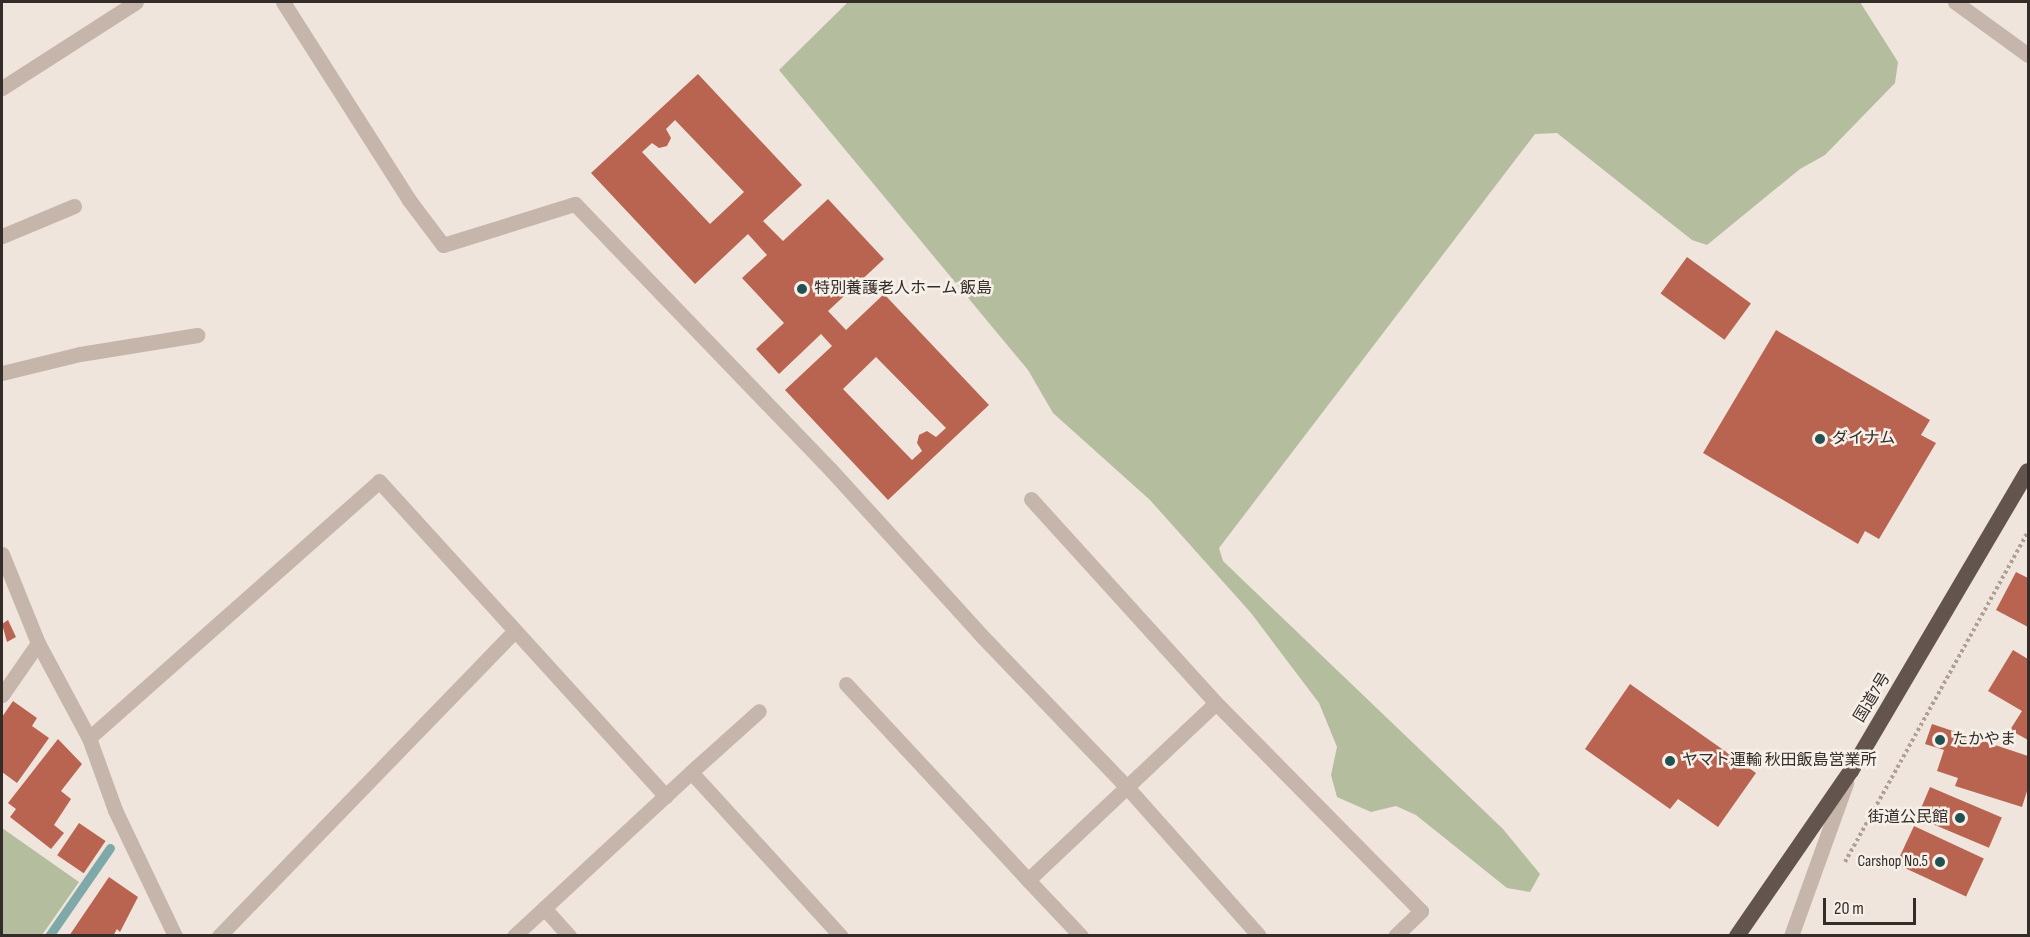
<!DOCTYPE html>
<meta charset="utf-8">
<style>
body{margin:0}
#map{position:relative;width:2030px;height:937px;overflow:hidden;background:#efe5dd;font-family:"Sofia Sans Condensed","Noto Sans JP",sans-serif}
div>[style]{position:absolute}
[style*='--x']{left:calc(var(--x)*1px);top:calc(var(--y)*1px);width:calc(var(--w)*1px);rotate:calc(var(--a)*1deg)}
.green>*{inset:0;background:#b4bd9e}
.stream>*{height:9px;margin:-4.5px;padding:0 4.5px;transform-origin:4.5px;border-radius:4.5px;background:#7fa9a8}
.building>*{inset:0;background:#b96451;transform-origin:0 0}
.path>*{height:4px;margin-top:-2px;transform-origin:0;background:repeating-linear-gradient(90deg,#b29f94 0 3px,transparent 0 6px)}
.minor>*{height:15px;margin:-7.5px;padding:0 7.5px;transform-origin:7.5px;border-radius:7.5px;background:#c6b5aa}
.trunk>*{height:16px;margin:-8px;padding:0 8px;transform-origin:8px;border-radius:8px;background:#64544e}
.dots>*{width:16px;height:16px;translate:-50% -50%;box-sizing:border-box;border:3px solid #f7f0e9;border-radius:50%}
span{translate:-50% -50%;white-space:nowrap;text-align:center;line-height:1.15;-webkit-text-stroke:5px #f7f0e9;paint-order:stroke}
.poi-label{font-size:16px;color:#342c29}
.left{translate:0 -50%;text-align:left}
.right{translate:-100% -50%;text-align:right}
.street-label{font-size:16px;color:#342c29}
.frame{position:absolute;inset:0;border:3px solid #342c29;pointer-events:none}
.scale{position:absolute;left:1823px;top:898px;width:93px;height:27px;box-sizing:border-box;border:3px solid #342c29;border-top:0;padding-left:8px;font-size:18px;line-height:21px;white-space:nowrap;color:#342c29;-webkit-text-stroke:4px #f7f0e9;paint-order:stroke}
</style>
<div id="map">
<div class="green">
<i style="clip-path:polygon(848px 2px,1860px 2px,1898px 62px,1895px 83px,1825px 155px,1800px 169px,1707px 245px,1692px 240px,1557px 133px,1535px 134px,1219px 548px,1223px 561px,1503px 829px,1540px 874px,1530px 892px,1507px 888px,1416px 815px,1396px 806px,1371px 812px,1337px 797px,1331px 775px,1337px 747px,1319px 703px,1251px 613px,1150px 500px,1053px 413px,1028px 370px,779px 70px)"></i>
<i style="clip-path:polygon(2px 828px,79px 882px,42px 935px,2px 935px)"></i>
</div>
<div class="stream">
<i style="--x:49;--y:936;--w:107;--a:-55.3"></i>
</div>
<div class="building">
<i style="clip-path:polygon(evenodd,698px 74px,802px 185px,763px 221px,783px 241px,828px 199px,884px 259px,828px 311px,846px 330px,884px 294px,989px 405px,888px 500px,785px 390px,832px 346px,821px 334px,779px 374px,756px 349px,784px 323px,742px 278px,767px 255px,748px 234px,695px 284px,591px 173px,698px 74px,675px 120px,744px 192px,710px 224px,642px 152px,652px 143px,659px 148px,667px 146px,671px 138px,666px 129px,675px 120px,698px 74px,876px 357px,946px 428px,936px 437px,927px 431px,919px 435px,917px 443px,922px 451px,912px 460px,843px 389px,876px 357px)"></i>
<i style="left:1687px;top:257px;width:79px;height:45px;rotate:36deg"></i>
<i style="clip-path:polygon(1776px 330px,1930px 420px,1921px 435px,1936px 443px,1879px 539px,1865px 531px,1858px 544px,1703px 453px)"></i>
<i style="clip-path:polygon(2016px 572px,2028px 578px,2028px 627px,1996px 610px)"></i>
<i style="clip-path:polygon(8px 620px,16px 637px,7px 642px,2px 624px)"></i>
<i style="clip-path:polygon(2013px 650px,2028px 659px,2028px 740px,2010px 730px,2022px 711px,1988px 691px)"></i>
<i style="clip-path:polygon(1630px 684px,1756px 773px,1718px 827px,1678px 799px,1670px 809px,1585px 749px)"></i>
<i style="clip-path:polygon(13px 701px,37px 718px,32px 726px,49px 738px,17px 783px,2px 772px,2px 717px)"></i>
<i style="clip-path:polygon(1932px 724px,2028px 756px,2028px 788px,2022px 807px,1955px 786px,1958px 778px,1937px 771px,1944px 750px,1925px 744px)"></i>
<i style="clip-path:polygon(58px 739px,82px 764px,61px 791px,71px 799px,54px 825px,64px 833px,51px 849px,10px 817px,16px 809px,8px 803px)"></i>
<i style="left:1930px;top:787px;width:78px;height:33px;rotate:23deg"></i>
<i style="left:79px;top:823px;width:32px;height:39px;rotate:34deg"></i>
<i style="left:1914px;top:826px;width:77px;height:42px;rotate:25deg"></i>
<i style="clip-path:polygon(109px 877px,138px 897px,120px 932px,117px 929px,113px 936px,69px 936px)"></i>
</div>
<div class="path">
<i style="--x:1845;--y:862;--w:377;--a:-61"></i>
</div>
<div class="minor">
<i style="--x:283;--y:2;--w:235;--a:57.5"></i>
<i style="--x:409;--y:200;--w:56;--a:52.9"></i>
<i style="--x:443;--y:245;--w:138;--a:-17.3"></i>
<i style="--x:575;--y:204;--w:369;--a:46.1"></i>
<i style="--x:831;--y:470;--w:222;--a:47.7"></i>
<i style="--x:980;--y:634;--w:211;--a:46.2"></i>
<i style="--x:1126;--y:786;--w:200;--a:48.4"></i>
<i style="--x:1955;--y:2;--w:90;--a:36"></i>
<i style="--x:2;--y:88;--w:159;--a:-32.7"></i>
<i style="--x:2;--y:236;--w:78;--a:-22.6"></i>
<i style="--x:2;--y:373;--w:80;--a:-13.7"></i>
<i style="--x:80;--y:354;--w:119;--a:-9.2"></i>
<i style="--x:1031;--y:499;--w:275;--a:47.8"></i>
<i style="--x:1216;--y:703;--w:292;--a:45.4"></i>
<i style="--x:1421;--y:911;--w:36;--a:136"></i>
<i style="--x:2;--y:554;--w:96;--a:68"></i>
<i style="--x:38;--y:643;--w:108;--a:61.8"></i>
<i style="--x:89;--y:738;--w:77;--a:70.1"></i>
<i style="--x:115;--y:810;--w:140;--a:64.5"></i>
<i style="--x:846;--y:684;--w:267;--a:47.1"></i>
<i style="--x:2;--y:695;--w:63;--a:-55.3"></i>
<i style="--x:89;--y:738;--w:387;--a:-41.5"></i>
<i style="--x:379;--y:481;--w:426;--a:47.7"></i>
<i style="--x:691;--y:772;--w:91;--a:-41.9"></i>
<i style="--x:544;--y:908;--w:38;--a:48"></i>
<i style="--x:219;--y:936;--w:425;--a:-45.9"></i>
<i style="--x:514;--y:936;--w:241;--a:-42.8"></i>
<i style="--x:691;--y:772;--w:222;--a:47.6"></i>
<i style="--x:1081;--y:936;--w:77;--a:-133.4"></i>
<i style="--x:1028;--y:880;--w:258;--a:-43.3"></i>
<i style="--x:1791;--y:936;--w:163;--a:-70.2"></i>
</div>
<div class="trunk">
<i style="--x:1737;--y:936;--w:201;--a:-55.4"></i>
<i style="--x:1851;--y:771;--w:348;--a:-59.5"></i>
</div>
<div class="dots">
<i style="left:802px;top:289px;background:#235151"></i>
<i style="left:1820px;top:439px;background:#235151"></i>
<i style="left:1940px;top:740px;background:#235151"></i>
<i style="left:1670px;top:761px;background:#235151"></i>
<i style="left:1960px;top:818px;background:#235151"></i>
<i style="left:1940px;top:862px;background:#235151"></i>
</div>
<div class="poi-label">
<span class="left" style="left:814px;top:289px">特別養護老人ホーム 飯島</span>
<span class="left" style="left:1832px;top:439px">ダイナム</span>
<span class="left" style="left:1952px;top:740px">たかやま</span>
<span class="left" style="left:1682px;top:761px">ヤマト運輸 秋田飯島営業所</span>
<span class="right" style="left:1948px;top:818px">街道公民館</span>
<span class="right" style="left:1928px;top:862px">Carshop No.5</span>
</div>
<div class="street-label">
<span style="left:1873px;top:698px;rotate:-59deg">国道7号</span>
</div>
<div class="frame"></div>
<div class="scale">20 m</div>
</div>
